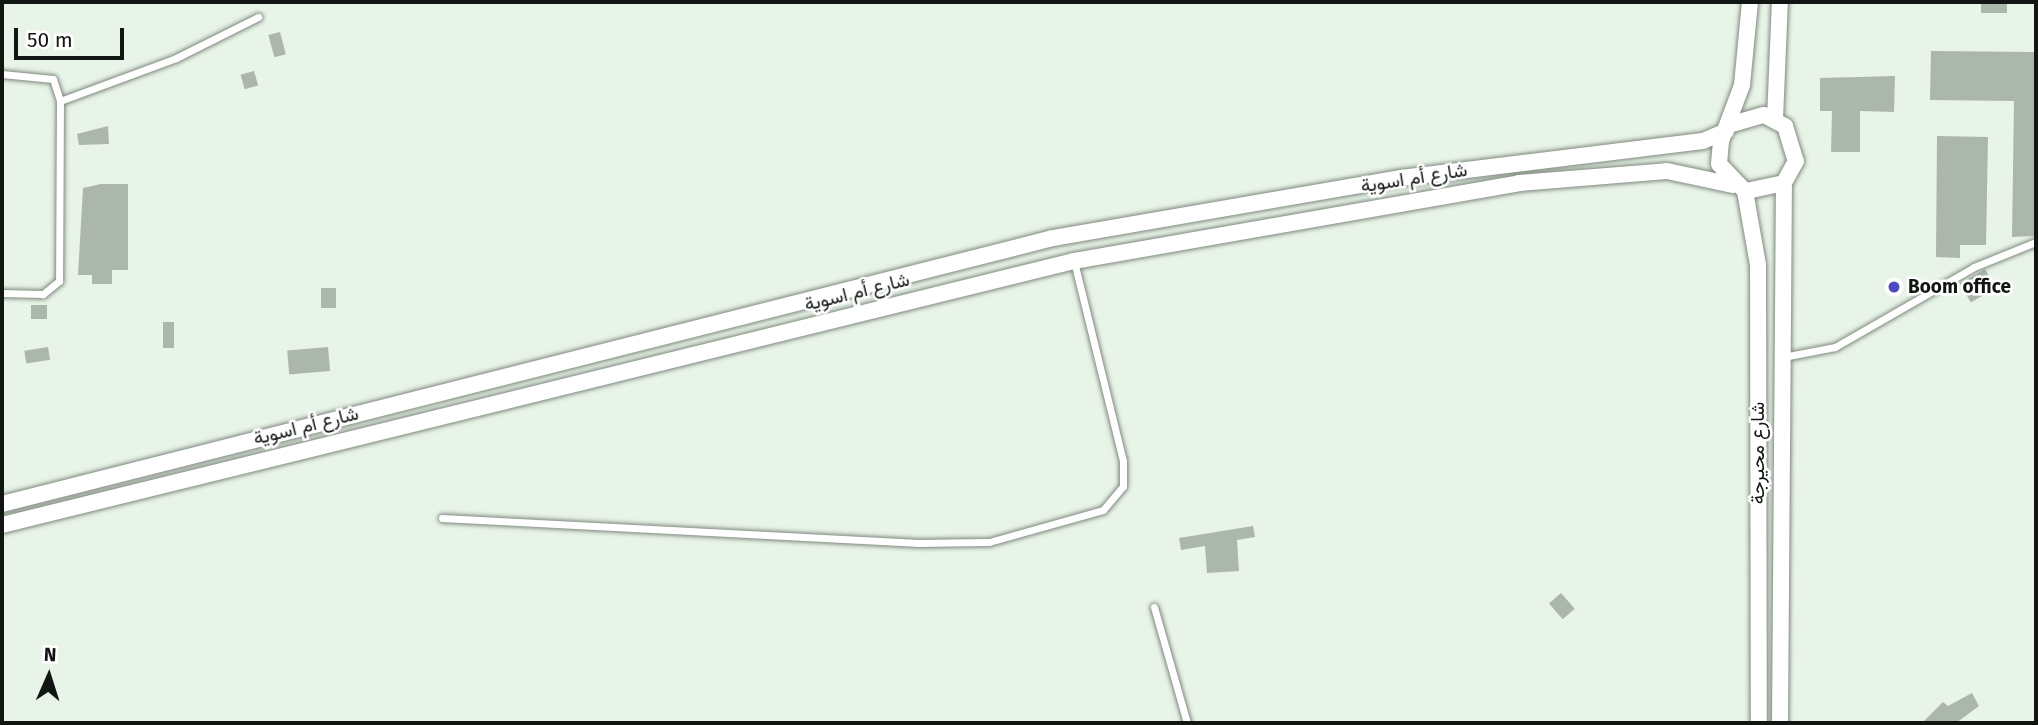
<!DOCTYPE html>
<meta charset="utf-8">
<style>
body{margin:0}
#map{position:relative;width:2038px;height:725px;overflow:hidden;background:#e9f4e8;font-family:"Fira Sans",Vazirmatn,sans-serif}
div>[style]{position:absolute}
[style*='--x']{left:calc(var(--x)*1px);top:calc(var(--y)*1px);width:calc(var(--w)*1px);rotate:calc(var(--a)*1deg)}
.building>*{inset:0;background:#acb7ab;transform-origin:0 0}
.roads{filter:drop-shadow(0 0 2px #7f897e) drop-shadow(0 0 2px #7f897e)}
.service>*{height:7px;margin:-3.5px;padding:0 3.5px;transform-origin:3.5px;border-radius:3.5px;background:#fff}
.tertiary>*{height:16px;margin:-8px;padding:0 8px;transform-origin:8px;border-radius:8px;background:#fff}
.dots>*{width:19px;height:19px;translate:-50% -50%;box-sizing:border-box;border:4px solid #fff;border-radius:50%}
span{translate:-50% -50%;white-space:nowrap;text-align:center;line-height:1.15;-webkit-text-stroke:5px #fff;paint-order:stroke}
.street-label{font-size:19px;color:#121612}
.poi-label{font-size:19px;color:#121612;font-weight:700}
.left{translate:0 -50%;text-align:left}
.frame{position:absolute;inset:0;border:4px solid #121612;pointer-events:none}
.north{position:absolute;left:14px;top:641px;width:70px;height:70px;-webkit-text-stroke:5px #fff;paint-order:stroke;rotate:3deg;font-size:19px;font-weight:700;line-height:28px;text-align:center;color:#121612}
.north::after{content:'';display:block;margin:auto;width:24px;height:32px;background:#121612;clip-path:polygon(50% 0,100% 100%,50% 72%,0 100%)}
.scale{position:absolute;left:14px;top:28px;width:110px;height:32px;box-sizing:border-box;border:4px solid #121612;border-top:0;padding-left:9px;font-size:21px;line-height:24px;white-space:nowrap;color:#121612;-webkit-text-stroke:5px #fff;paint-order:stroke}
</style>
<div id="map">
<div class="building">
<i style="left:1981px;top:2px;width:26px;height:11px"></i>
<i style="left:280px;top:32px;width:23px;height:12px;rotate:75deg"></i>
<i style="clip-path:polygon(1931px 51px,2036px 52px,2036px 236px,2012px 237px,2014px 101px,1930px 100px)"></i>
<i style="left:254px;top:71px;width:15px;height:14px;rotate:74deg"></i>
<i style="clip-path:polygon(1895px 76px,1894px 112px,1860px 111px,1860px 152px,1831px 152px,1832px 111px,1820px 111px,1820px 78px)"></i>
<i style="clip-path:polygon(108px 126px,109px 144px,79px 145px,77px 134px)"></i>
<i style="clip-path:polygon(1937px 136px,1988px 137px,1986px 245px,1960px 245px,1960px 258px,1936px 257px)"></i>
<i style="clip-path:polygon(101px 184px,128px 184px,128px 270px,112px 270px,112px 284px,92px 284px,92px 275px,78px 275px,83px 188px)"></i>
<i style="left:1985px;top:269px;width:22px;height:29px;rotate:60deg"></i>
<i style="left:321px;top:288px;width:15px;height:20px"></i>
<i style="left:31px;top:305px;width:16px;height:14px"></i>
<i style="left:163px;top:322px;width:11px;height:26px"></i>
<i style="left:48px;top:347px;width:13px;height:24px;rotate:81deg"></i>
<i style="left:328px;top:347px;width:24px;height:41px;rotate:85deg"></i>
<i style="clip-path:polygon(1253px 526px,1255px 537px,1237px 540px,1239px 571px,1207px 573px,1205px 546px,1181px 550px,1179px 538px)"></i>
<i style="left:1561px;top:593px;width:21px;height:16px;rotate:49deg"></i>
<i style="clip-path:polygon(1972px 693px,1979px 706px,1956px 723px,1922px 723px,1943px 702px,1948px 706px)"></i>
</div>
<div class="roads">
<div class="service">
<i style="--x:2;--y:74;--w:51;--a:5.6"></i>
<i style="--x:53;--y:79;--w:23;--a:72"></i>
<i style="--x:60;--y:101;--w:180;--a:90.3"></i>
<i style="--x:59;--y:281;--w:21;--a:141"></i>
<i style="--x:43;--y:294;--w:41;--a:-178.6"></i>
<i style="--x:60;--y:101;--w:124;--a:-20.3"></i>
<i style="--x:176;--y:58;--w:92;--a:-26.6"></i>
<i style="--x:1783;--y:357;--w:53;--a:-10.9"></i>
<i style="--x:1835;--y:347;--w:160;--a:-29.9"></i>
<i style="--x:1974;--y:267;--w:67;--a:-22"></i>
<i style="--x:442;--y:518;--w:478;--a:3"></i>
<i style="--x:919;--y:543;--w:70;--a:-0.8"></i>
<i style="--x:989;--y:542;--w:118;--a:-15.7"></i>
<i style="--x:1103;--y:510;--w:31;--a:-50"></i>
<i style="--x:1123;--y:486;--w:25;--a:-90"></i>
<i style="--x:1123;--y:461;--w:206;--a:-103.8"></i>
<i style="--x:1154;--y:607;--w:121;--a:74.1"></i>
</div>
<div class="tertiary">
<i style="--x:1775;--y:119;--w:117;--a:-87.6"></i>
<i style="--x:1732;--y:124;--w:33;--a:-16"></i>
<i style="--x:1764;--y:115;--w:24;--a:28"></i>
<i style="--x:1785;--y:126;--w:37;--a:73"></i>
<i style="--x:1796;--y:161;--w:25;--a:119"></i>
<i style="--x:1784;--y:183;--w:40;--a:168"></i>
<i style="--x:1745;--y:191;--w:37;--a:-134"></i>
<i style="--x:1719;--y:164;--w:23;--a:-85"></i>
<i style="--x:1721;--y:141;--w:60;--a:-69.4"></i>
<i style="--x:1742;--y:85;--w:83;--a:-84.5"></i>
<i style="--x:1745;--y:191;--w:75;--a:80"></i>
<i style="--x:1758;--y:265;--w:458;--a:89.9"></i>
<i style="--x:2;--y:504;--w:1084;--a:-14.2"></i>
<i style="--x:1053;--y:238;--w:353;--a:-9.8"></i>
<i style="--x:1401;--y:178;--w:304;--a:-7"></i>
<i style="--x:1703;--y:141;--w:25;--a:-23"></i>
<i style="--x:2;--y:525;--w:1104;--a:-13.83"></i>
<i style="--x:1074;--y:261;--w:452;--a:-9.9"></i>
<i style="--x:1519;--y:183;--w:148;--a:-4.6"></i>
<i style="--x:1667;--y:171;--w:67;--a:12"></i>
<i style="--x:1780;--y:723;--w:540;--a:-89.58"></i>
</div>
</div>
<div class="dots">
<i style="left:1894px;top:287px;background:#4f49bf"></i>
</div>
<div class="street-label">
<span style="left:1414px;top:178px;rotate:-9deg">شارع أم اسوية</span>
<span style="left:857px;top:292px;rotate:-14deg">شارع أم اسوية</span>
<span style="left:306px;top:426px;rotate:-14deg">شارع أم اسوية</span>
<span style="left:1758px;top:453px;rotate:-90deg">شارع محيرجة</span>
</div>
<div class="poi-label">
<span class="left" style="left:1908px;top:287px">Boom office</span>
</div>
<div class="frame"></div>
<div class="north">N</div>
<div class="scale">50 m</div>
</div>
